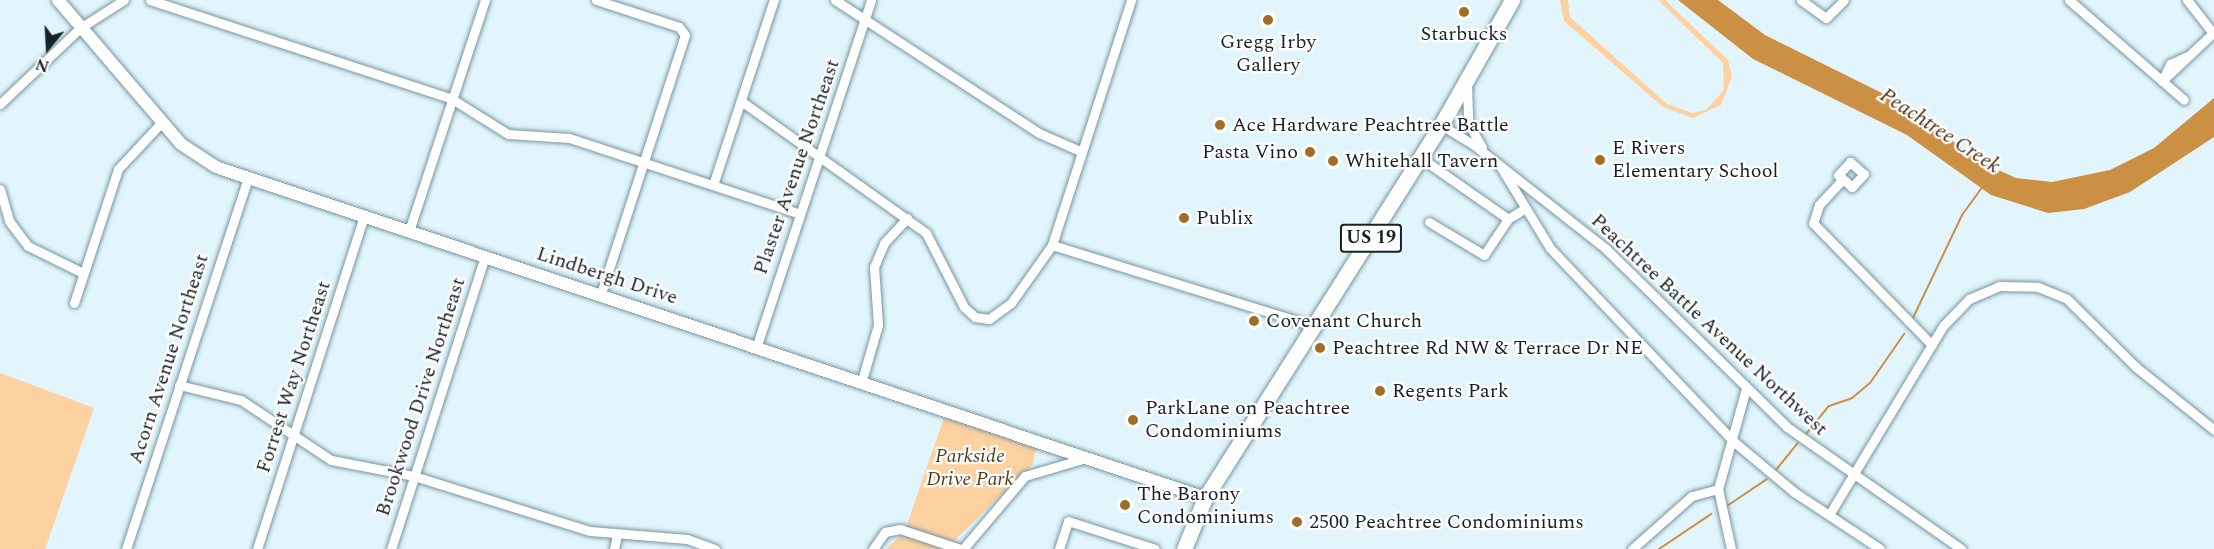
<!DOCTYPE html>
<style>
body{margin:0}
#map{position:relative;width:2214px;height:549px;overflow:hidden;background:#e2f5fc;font-family:Spectral,serif}
div>[style]{position:absolute}
[style*='--x']{left:calc(var(--x)*1px);top:calc(var(--y)*1px);width:calc(var(--w)*1px);rotate:calc(var(--a)*1deg)}
.green>*{inset:0;background:#fdd1a0}
.water>*{inset:0;background:#cc9045}
.stream>*{height:2px;margin:-1px;padding:0 1px;transform-origin:1px;border-radius:1px;background:#cc9045}
.roads{filter:drop-shadow(0 0 2px #7796a1) drop-shadow(0 0 2px #7796a1)}
.minor>*{height:9px;margin:-4.5px;padding:0 4.5px;transform-origin:4.5px;border-radius:4.5px;background:#fff}
.secondary>*{height:12px;margin:-6px;padding:0 6px;transform-origin:6px;border-radius:6px;background:#fff}
.trunk>*{height:15px;margin:-7.5px;padding:0 7.5px;transform-origin:7.5px;border-radius:7.5px;background:#fff}
.dots>*{width:16px;height:16px;translate:-50% -50%;box-sizing:border-box;border:3px solid #fff;border-radius:50%}
span{translate:-50% -50%;white-space:nowrap;text-align:center;line-height:1.15;-webkit-text-stroke:4.5px #fff;paint-order:stroke}
.shield-label span{padding:2px 4px;background:#fff;border:2px solid;border-radius:4px;-webkit-text-stroke-width:0}
.shield-label{font-size:18px;color:#172327;font-weight:700}
.poi-label{font-size:20px;color:#172327}
.left{translate:0 -50%;text-align:left}
.right{translate:-100% -50%;text-align:right}
.street-label{font-size:20px;color:#172327}
.park-label{font-size:20px;color:#563c1d;font-style:italic}
.water-label{font-size:21px;color:#472e0d;font-style:italic}
.north{position:absolute;left:18px;top:18px;width:60px;height:60px;-webkit-text-stroke:4px #fff;paint-order:stroke;rotate:198deg;font-size:16px;font-weight:700;line-height:24px;text-align:center;color:#172327}
.north::after{content:'';display:block;margin:auto;width:21px;height:27px;background:#172327;clip-path:polygon(50% 0,100% 100%,50% 72%,0 100%)}
</style>
<div id="map">
<div class="green">
<i style="clip-path:polygon(1568px 0,1570px 17px,1667px 104px,1692px 113px,1706px 110px,1724px 90px,1723px 63px,1658px 0,1665px 0,1728px 60px,1732px 76px,1721px 105px,1693px 118px,1663px 107px,1564px 21px,1560px 0)"></i>
<i style="clip-path:polygon(0 373px,94px 408px,45px 549px,0 549px)"></i>
<i style="clip-path:polygon(945px 415px,1037px 444px,1033px 464px,946px 549px,886px 549px,904px 533px)"></i>
</div>
<div class="water">
<i style="clip-path:polygon(1678px 0,1718px 0,1765px 35px,1896px 100px,1983px 163px,2016px 178px,2052px 182px,2110px 170px,2154px 148px,2214px 98px,2214px 137px,2130px 192px,2084px 209px,2048px 213px,1991px 195px,1907px 135px,1753px 59px)"></i>
</div>
<div class="stream">
<i style="--x:1912;--y:320;--w:116;--a:-64.5"></i>
<i style="--x:1962;--y:215;--w:34;--a:-54"></i>
<i style="--x:1806;--y:434;--w:36;--a:-51"></i>
<i style="--x:1829;--y:406;--w:24;--a:-19"></i>
<i style="--x:1852;--y:398;--w:23;--a:-40"></i>
<i style="--x:1870;--y:383;--w:60;--a:-55.2"></i>
<i style="--x:1775;--y:471;--w:36;--a:-51"></i>
<i style="--x:1727;--y:506;--w:48;--a:-34"></i>
<i style="--x:1659;--y:549;--w:63;--a:-33.9"></i>
</div>
<div class="roads">
<div class="minor">
<i style="--x:150;--y:0;--w:318;--a:18.1"></i>
<i style="--x:452;--y:99;--w:66;--a:32"></i>
<i style="--x:508;--y:134;--w:61;--a:3.8"></i>
<i style="--x:569;--y:138;--w:243;--a:18.2"></i>
<i style="--x:596;--y:0;--w:87;--a:18"></i>
<i style="--x:679;--y:27;--w:10;--a:53"></i>
<i style="--x:685;--y:35;--w:272;--a:108"></i>
<i style="--x:835;--y:0;--w:244;--a:33.1"></i>
<i style="--x:1039;--y:133;--w:47;--a:23.8"></i>
<i style="--x:1801;--y:0;--w:31;--a:36"></i>
<i style="--x:1826;--y:18;--w:25;--a:-45"></i>
<i style="--x:2069;--y:0;--w:152;--a:41"></i>
<i style="--x:2187;--y:0;--w:42;--a:51.8"></i>
<i style="--x:2162;--y:81;--w:71;--a:-43.3"></i>
<i style="--x:2162;--y:81;--w:19;--a:-65"></i>
<i style="--x:2170;--y:64;--w:19;--a:-25"></i>
<i style="--x:1467;--y:85;--w:38;--a:88"></i>
<i style="--x:1468;--y:123;--w:28;--a:60"></i>
<i style="--x:741;--y:101;--w:227;--a:35.5"></i>
<i style="--x:926;--y:233;--w:83;--a:62.8"></i>
<i style="--x:964;--y:307;--w:15;--a:42"></i>
<i style="--x:975;--y:317;--w:14;--a:8"></i>
<i style="--x:989;--y:319;--w:27;--a:-36"></i>
<i style="--x:1011;--y:303;--w:71;--a:-54.7"></i>
<i style="--x:1052;--y:245;--w:257;--a:-72.1"></i>
<i style="--x:0;--y:104;--w:110;--a:-43.5"></i>
<i style="--x:80;--y:28;--w:52;--a:-32.5"></i>
<i style="--x:1441;--y:125;--w:39;--a:31"></i>
<i style="--x:1474;--y:145;--w:167;--a:38.2"></i>
<i style="--x:1605;--y:248;--w:255;--a:44.5"></i>
<i style="--x:1787;--y:427;--w:213;--a:35"></i>
<i style="--x:1421;--y:158;--w:106;--a:35"></i>
<i style="--x:1850;--y:162;--w:18;--a:41"></i>
<i style="--x:1864;--y:174;--w:18;--a:133"></i>
<i style="--x:1852;--y:187;--w:18;--a:-139"></i>
<i style="--x:1838;--y:175;--w:18;--a:-47"></i>
<i style="--x:1500;--y:166;--w:96;--a:58.6"></i>
<i style="--x:1550;--y:248;--w:266;--a:46.5"></i>
<i style="--x:1733;--y:441;--w:80;--a:39.9"></i>
<i style="--x:1794;--y:492;--w:103;--a:33.5"></i>
<i style="--x:1843;--y:179;--w:35;--a:133"></i>
<i style="--x:1819;--y:205;--w:19;--a:108"></i>
<i style="--x:1813;--y:223;--w:170;--a:45.7"></i>
<i style="--x:713;--y:185;--w:195;--a:-71.8"></i>
<i style="--x:0;--y:189;--w:33;--a:74"></i>
<i style="--x:9;--y:221;--w:31;--a:53"></i>
<i style="--x:28;--y:246;--w:61;--a:26.1"></i>
<i style="--x:1429;--y:222;--w:64;--a:31"></i>
<i style="--x:1484;--y:255;--w:43;--a:-56.3"></i>
<i style="--x:1508;--y:219;--w:19;--a:-32"></i>
<i style="--x:409;--y:231;--w:243;--a:-71.8"></i>
<i style="--x:1052;--y:245;--w:277;--a:17.2"></i>
<i style="--x:74;--y:303;--w:141;--a:-71.8"></i>
<i style="--x:118;--y:169;--w:64;--a:-46.9"></i>
<i style="--x:757;--y:345;--w:363;--a:-71.7"></i>
<i style="--x:862;--y:380;--w:57;--a:-73.8"></i>
<i style="--x:878;--y:325;--w:58;--a:-93.9"></i>
<i style="--x:874;--y:267;--w:26;--a:-67"></i>
<i style="--x:884;--y:243;--w:34;--a:-47"></i>
<i style="--x:179;--y:385;--w:64;--a:13.6"></i>
<i style="--x:241;--y:400;--w:108;--a:33.7"></i>
<i style="--x:331;--y:460;--w:85;--a:10.9"></i>
<i style="--x:414;--y:476;--w:184;--a:17.4"></i>
<i style="--x:590;--y:531;--w:97;--a:4.7"></i>
<i style="--x:687;--y:539;--w:30;--a:20"></i>
<i style="--x:1829;--y:515;--w:221;--a:-58.9"></i>
<i style="--x:1943;--y:326;--w:37;--a:-46"></i>
<i style="--x:1969;--y:299;--w:33;--a:-23"></i>
<i style="--x:1999;--y:286;--w:39;--a:1"></i>
<i style="--x:2038;--y:287;--w:31;--a:22"></i>
<i style="--x:2067;--y:299;--w:97;--a:44.6"></i>
<i style="--x:2136;--y:367;--w:100;--a:38.9"></i>
<i style="--x:126;--y:549;--w:388;--a:-71.8"></i>
<i style="--x:257;--y:549;--w:350;--a:-72.2"></i>
<i style="--x:391;--y:549;--w:308;--a:-72.2"></i>
<i style="--x:614;--y:549;--w:14;--a:-78"></i>
<i style="--x:873;--y:549;--w:21;--a:-55"></i>
<i style="--x:885;--y:532;--w:15;--a:-11"></i>
<i style="--x:900;--y:529;--w:63;--a:18.4"></i>
<i style="--x:963;--y:549;--w:96;--a:-49.7"></i>
<i style="--x:1025;--y:476;--w:67;--a:-16.5"></i>
<i style="--x:1059;--y:549;--w:29;--a:-72"></i>
<i style="--x:1068;--y:521;--w:91;--a:17.8"></i>
<i style="--x:1632;--y:549;--w:80;--a:-41.5"></i>
<i style="--x:1692;--y:496;--w:27;--a:-15"></i>
<i style="--x:1731;--y:549;--w:61;--a:-102.2"></i>
<i style="--x:1718;--y:489;--w:104;--a:-74.4"></i>
</div>
<div class="secondary">
<i style="--x:58;--y:0;--w:189;--a:49.5"></i>
<i style="--x:181;--y:144;--w:42;--a:33.3"></i>
<i style="--x:216;--y:167;--w:1043;--a:18.5"></i>
</div>
<div class="trunk">
<i style="--x:1184;--y:549;--w:55;--a:-67.6"></i>
<i style="--x:1205;--y:498;--w:441;--a:-57.7"></i>
<i style="--x:1441;--y:125;--w:144;--a:-60.4"></i>
</div>
</div>
<div class="dots">
<i style="left:1464px;top:12px;background:#a36d27"></i>
<i style="left:1268px;top:20px;background:#a36d27"></i>
<i style="left:1220px;top:125px;background:#a36d27"></i>
<i style="left:1310px;top:152px;background:#a36d27"></i>
<i style="left:1600px;top:160px;background:#a36d27"></i>
<i style="left:1333px;top:161px;background:#a36d27"></i>
<i style="left:1184px;top:218px;background:#a36d27"></i>
<i style="left:1254px;top:321px;background:#a36d27"></i>
<i style="left:1320px;top:348px;background:#a36d27"></i>
<i style="left:1380px;top:391px;background:#a36d27"></i>
<i style="left:1133px;top:420px;background:#a36d27"></i>
<i style="left:1125px;top:505px;background:#a36d27"></i>
<i style="left:1297px;top:522px;background:#a36d27"></i>
</div>
<div class="shield-label">
<span style="left:1371px;top:238px">US 19</span>
</div>
<div class="poi-label">
<span style="left:1464px;top:34px">Starbucks</span>
<span style="left:1268px;top:54px">Gregg Irby<br>Gallery</span>
<span class="left" style="left:1232px;top:125px">Ace Hardware Peachtree Battle</span>
<span class="left" style="left:1612px;top:160px">E Rivers<br>Elementary School</span>
<span class="right" style="left:1298px;top:152px">Pasta Vino</span>
<span class="left" style="left:1345px;top:161px">Whitehall Tavern</span>
<span class="left" style="left:1196px;top:218px">Publix</span>
<span class="left" style="left:1266px;top:321px">Covenant Church</span>
<span class="left" style="left:1332px;top:348px">Peachtree Rd NW &amp; Terrace Dr NE</span>
<span class="left" style="left:1392px;top:391px">Regents Park</span>
<span class="left" style="left:1145px;top:420px">ParkLane on Peachtree<br>Condominiums</span>
<span class="left" style="left:1137px;top:506px">The Barony<br>Condominiums</span>
<span class="left" style="left:1309px;top:522px">2500 Peachtree Condominiums</span>
</div>
<div class="street-label">
<span style="left:797px;top:167px;rotate:-71deg">Plaster Avenue Northeast</span>
<span style="left:607px;top:276px;rotate:18deg">Lindbergh Drive</span>
<span style="left:1709px;top:325px;rotate:43deg">Peachtree Battle Avenue Northwest</span>
<span style="left:169px;top:359px;rotate:-72deg">Acorn Avenue Northeast</span>
<span style="left:294px;top:377px;rotate:-72deg">Forrest Way Northeast</span>
<span style="left:421px;top:397px;rotate:-72deg">Brookwood Drive Northeast</span>
</div>
<div class="park-label">
<span style="left:970px;top:468px">Parkside<br>Drive Park</span>
</div>
<div class="water-label">
<span style="left:1940px;top:131px;rotate:33deg">Peachtree Creek</span>
</div>
<div class="north">N</div>
</div>
